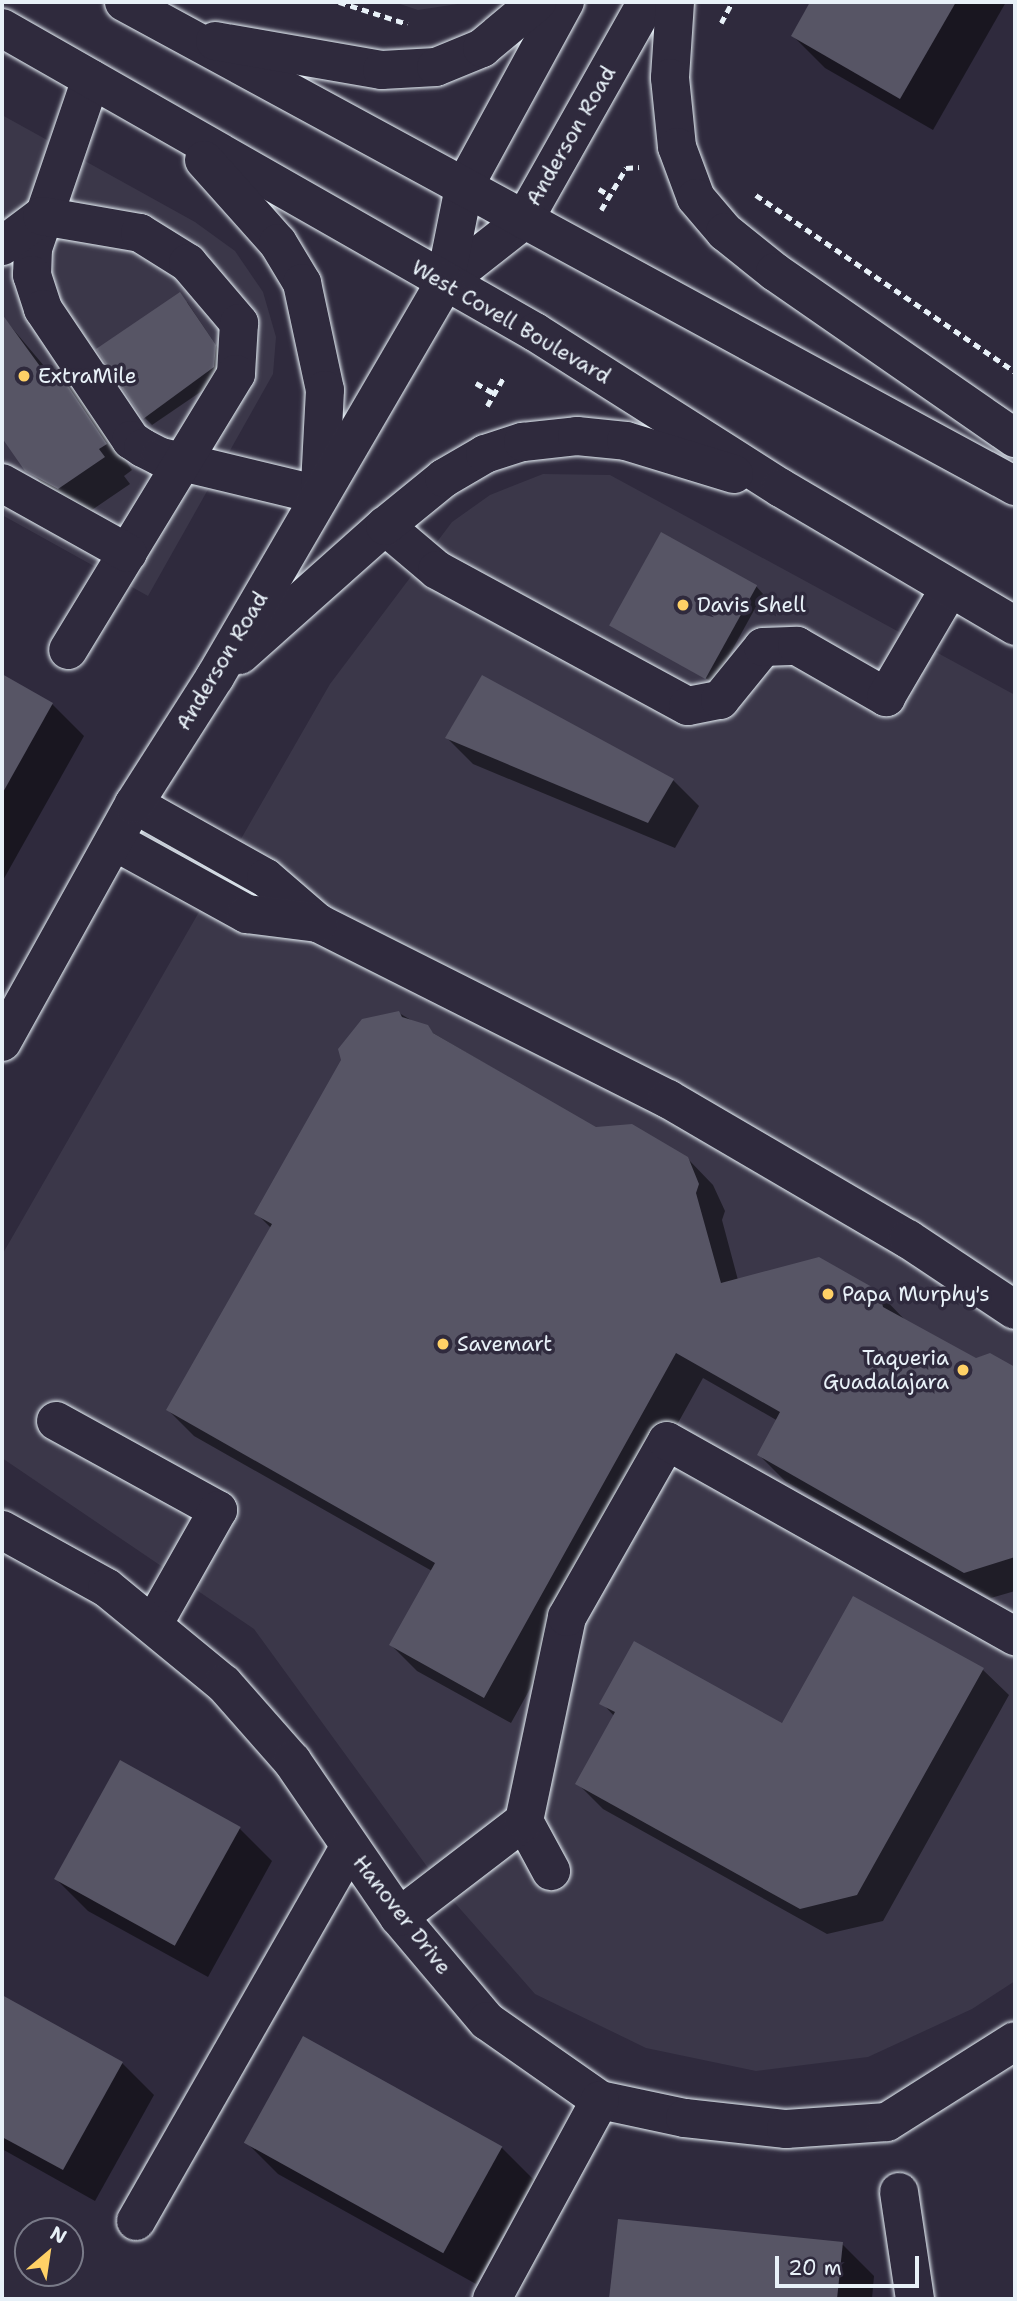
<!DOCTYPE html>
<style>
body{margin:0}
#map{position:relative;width:1017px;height:2301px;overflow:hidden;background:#2f2a3d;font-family:"Shantell Sans",sans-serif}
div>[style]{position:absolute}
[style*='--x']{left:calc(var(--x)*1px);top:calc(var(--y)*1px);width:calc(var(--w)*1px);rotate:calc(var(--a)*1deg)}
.built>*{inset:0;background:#3b3749}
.shadow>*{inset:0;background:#0007}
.building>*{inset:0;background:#575565;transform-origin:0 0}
.path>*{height:4.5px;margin-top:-2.25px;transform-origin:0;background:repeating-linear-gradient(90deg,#e8f1f8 0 7px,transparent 0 12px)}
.roads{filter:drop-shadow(0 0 2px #e8f1f8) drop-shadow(0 0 2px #e8f1f8)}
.minor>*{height:38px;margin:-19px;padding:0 19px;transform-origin:19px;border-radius:19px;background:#2f2a3d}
.major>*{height:38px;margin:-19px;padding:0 19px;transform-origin:19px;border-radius:19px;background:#2f2a3d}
.dots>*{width:19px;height:19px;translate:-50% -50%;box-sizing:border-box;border:4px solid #2f2a3d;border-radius:50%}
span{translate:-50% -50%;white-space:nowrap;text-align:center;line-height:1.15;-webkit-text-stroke:7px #2f2a3d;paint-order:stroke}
.street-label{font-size:21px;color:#e8f1f8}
.poi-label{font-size:21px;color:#e8f1f8}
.left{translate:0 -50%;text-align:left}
.right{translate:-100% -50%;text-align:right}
.frame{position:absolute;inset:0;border:4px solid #e8f1f8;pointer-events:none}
.north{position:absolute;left:14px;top:2217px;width:70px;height:70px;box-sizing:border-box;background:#2f2a3d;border:2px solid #797a88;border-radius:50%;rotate:29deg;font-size:19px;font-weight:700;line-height:28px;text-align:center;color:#e8f1f8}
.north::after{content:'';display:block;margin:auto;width:24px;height:32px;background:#ffd166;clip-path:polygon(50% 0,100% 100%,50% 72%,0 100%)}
.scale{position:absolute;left:775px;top:2256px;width:144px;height:32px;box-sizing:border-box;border:4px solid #e8f1f8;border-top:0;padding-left:9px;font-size:21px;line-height:24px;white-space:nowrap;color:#e8f1f8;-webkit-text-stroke:5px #2f2a3d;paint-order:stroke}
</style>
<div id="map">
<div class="built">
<i style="clip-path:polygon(394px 2px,471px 2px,418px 10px)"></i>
<i style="clip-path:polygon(2px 115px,195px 222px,235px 251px,263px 292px,276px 337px,273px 374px,148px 596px,2px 515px)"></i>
<i style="clip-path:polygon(543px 474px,610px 475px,1015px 695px,1015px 1981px,972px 2009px,868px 2057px,756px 2071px,646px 2048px,535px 1994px,447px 1894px,254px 1629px,2px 1458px,2px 1255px,330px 684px,452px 522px,490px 495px)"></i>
</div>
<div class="shadow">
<i style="clip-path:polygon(812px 2px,1006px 2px,933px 130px,825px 68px,793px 36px)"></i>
<i style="clip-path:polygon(187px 302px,222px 354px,218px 380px,152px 425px,145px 418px)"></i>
<i style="clip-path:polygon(2px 316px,55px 379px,60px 376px,86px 402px,132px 470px,124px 476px,130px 484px,86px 514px,53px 497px,2px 436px)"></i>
<i style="clip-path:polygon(756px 586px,763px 594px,714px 683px,612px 626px)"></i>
<i style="clip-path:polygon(2px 676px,52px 704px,84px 736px,2px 882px)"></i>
<i style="clip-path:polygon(447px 738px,673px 780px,699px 806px,675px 848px,473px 764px)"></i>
<i style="clip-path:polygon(399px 1013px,596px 1129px,687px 1158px,713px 1185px,725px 1211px,722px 1220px,738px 1280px,878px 1292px,906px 1321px,976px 1360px,990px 1355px,1015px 1369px,1015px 1591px,991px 1598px,785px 1481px,759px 1455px,778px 1421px,703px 1378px,511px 1723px,417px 1671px,391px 1645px,432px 1571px,194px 1436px,168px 1410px,272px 1229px,256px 1213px)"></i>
<i style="clip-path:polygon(982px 1669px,1009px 1695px,883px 1921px,827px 1934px,603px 1809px,577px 1783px,614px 1716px,602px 1703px,782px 1726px)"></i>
<i style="clip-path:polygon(120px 1762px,240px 1829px,272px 1861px,208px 1977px,88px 1911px,56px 1879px)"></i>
<i style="clip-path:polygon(2px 1997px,122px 2063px,154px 2095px,95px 2201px,2px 2149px)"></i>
<i style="clip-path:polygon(304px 2038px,502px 2148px,534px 2180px,476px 2284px,278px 2174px,246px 2142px)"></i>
<i style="clip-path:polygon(619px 2221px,842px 2244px,874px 2276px,872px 2299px,611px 2299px)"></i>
</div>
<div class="building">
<i style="clip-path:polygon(810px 2px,956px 2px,900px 99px,791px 36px)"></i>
<i style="clip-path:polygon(180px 292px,216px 345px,214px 367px,143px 419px,96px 349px)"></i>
<i style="clip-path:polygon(2px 314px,50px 380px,60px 374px,107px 444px,99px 449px,105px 457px,58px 489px,25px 471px,2px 438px)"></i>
<i style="left:661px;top:532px;width:110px;height:107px;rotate:29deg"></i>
<i style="clip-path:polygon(2px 674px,53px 703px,2px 794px)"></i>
<i style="clip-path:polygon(482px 675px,674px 779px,648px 823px,445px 738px)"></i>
<i style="clip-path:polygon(399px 1011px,402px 1017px,428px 1025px,433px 1033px,596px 1127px,632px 1124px,688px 1157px,699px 1184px,696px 1193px,721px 1283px,819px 1257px,879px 1291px,883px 1307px,976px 1358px,990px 1353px,1015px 1367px,1015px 1557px,964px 1573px,757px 1455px,780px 1412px,676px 1353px,484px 1698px,389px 1645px,435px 1563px,166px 1410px,272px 1224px,254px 1214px,341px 1060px,338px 1049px,362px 1019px)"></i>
<i style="clip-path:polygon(853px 1596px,984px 1668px,857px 1895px,800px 1909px,575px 1784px,615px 1712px,599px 1704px,634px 1641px,782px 1723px)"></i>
<i style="left:120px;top:1760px;width:138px;height:136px;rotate:29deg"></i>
<i style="clip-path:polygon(2px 1995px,123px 2062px,63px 2170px,2px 2137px)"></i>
<i style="left:303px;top:2036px;width:228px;height:122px;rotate:29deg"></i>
<i style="clip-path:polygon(618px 2219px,843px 2242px,837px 2299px,609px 2299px)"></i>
</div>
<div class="path">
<i style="--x:339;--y:2;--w:72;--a:17.7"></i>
<i style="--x:721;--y:23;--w:24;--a:-62"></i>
<i style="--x:599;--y:189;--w:12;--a:31"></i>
<i style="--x:756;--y:195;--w:314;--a:34.3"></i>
<i style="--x:601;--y:210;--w:49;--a:-59.2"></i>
<i style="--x:626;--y:168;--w:13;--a:-4"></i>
<i style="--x:476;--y:383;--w:20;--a:30"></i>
<i style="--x:487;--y:406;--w:34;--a:-60"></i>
</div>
<div class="roads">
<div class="minor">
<i style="--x:91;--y:79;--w:179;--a:108.9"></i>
<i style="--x:33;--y:248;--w:27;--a:92"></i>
<i style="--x:32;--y:275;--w:36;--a:72"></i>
<i style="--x:43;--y:309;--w:158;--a:56.1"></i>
<i style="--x:131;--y:440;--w:14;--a:34"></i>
<i style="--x:143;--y:448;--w:20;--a:27"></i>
<i style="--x:161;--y:457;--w:163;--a:13.5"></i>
<i style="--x:2;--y:246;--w:50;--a:-36.9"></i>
<i style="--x:42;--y:216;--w:99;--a:9.8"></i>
<i style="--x:140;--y:233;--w:57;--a:32"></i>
<i style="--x:188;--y:263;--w:79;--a:49.6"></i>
<i style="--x:239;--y:323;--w:51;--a:93.4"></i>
<i style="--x:236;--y:374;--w:323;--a:121.3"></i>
<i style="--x:445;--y:282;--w:100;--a:-38.1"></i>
<i style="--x:524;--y:220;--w:250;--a:-60.6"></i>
<i style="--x:445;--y:282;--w:97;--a:-78.7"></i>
<i style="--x:464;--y:187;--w:211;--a:-61.4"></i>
<i style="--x:2;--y:483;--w:144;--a:29.1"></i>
<i style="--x:385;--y:526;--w:68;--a:40.2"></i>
<i style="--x:437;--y:570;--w:285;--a:28.5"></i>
<i style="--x:688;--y:706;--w:33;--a:-11"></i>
<i style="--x:720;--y:700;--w:68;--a:-50.9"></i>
<i style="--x:763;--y:647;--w:34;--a:-2"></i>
<i style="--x:797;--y:646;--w:103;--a:29.8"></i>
<i style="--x:886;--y:697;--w:125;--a:-59.7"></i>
<i style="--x:134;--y:804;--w:151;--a:29.3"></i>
<i style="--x:266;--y:878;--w:69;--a:40.9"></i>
<i style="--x:318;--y:923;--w:392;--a:26.7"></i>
<i style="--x:668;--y:1099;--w:278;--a:30.3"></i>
<i style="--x:908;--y:1239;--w:128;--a:33.6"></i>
<i style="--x:114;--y:841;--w:152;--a:28.8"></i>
<i style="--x:247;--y:914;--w:72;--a:7.2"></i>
<i style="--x:56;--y:1421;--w:185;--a:28.8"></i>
<i style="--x:218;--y:1510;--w:130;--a:119.5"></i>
<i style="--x:2;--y:1530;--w:120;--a:28.9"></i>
<i style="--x:107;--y:1588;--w:151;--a:39.4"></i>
<i style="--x:224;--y:1684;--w:103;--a:48.6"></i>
<i style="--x:292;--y:1761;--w:189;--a:55.6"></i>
<i style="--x:399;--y:1917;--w:136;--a:49.8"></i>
<i style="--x:487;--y:2021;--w:138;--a:35"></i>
<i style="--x:600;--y:2100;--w:87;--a:12"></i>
<i style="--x:685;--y:2118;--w:102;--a:6.2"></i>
<i style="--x:786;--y:2129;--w:101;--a:-4"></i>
<i style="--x:887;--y:2122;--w:151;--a:-32.3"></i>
<i style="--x:524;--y:1821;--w:57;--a:61.6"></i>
<i style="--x:399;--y:1917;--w:158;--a:-37.5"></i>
<i style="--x:524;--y:1821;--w:208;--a:-78.1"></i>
<i style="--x:567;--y:1617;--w:202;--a:-60.4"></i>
<i style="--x:667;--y:1441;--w:399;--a:29.3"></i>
<i style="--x:899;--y:2192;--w:108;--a:81.5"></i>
<i style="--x:136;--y:2221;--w:430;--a:-60.3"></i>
<i style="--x:492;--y:2299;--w:226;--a:-61.5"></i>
</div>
<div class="major">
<i style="--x:124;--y:2;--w:1014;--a:28.51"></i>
<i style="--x:675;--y:2;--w:76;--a:93.8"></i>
<i style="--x:670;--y:78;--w:69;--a:84.2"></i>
<i style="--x:677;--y:147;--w:54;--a:69.6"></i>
<i style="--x:696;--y:198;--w:45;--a:49.5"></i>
<i style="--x:725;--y:232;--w:64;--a:38.7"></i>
<i style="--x:775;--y:272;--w:292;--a:34.7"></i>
<i style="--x:2;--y:28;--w:614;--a:29.7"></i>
<i style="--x:535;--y:332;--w:291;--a:32.4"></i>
<i style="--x:781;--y:488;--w:272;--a:30.5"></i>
<i style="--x:215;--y:41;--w:169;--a:9.9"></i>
<i style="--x:382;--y:70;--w:54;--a:-3.2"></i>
<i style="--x:436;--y:67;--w:50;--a:-22.4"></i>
<i style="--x:482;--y:48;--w:72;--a:-39.9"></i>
<i style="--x:204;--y:160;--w:111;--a:48.3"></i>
<i style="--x:278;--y:243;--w:47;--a:59"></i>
<i style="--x:302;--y:283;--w:109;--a:77.9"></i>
<i style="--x:325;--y:390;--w:96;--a:93"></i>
<i style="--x:240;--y:655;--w:194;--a:-41.7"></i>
<i style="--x:385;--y:526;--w:76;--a:-39.1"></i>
<i style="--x:444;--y:478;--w:48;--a:-30.3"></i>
<i style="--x:485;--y:454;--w:40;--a:-18"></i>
<i style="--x:523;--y:442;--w:54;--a:-6.3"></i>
<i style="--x:577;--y:436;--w:49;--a:5.8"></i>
<i style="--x:626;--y:441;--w:113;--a:17"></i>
<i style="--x:2;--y:1042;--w:272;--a:-61"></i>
<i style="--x:134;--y:804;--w:151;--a:-57.5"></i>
<i style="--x:215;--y:677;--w:457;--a:-59.8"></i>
</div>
</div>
<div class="dots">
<i style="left:24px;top:376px;background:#ffd166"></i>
<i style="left:683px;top:605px;background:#ffd166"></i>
<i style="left:828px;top:1294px;background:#ffd166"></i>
<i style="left:443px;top:1344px;background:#ffd166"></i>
<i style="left:963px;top:1370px;background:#ffd166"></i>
</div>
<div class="street-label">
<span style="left:571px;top:136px;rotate:-60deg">Anderson Road</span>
<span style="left:511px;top:322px;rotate:30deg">West Covell Boulevard</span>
<span style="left:222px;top:661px;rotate:-59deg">Anderson Road</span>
<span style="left:402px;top:1915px;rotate:52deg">Hanover Drive</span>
</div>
<div class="poi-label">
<span class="left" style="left:38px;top:376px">ExtraMile</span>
<span class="left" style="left:697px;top:605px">Davis Shell</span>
<span class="left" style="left:842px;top:1294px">Papa Murphy's</span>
<span class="left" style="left:457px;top:1344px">Savemart</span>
<span class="right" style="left:949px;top:1370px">Taqueria<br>Guadalajara</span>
</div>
<div class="frame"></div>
<div class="north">N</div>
<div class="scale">20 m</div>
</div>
